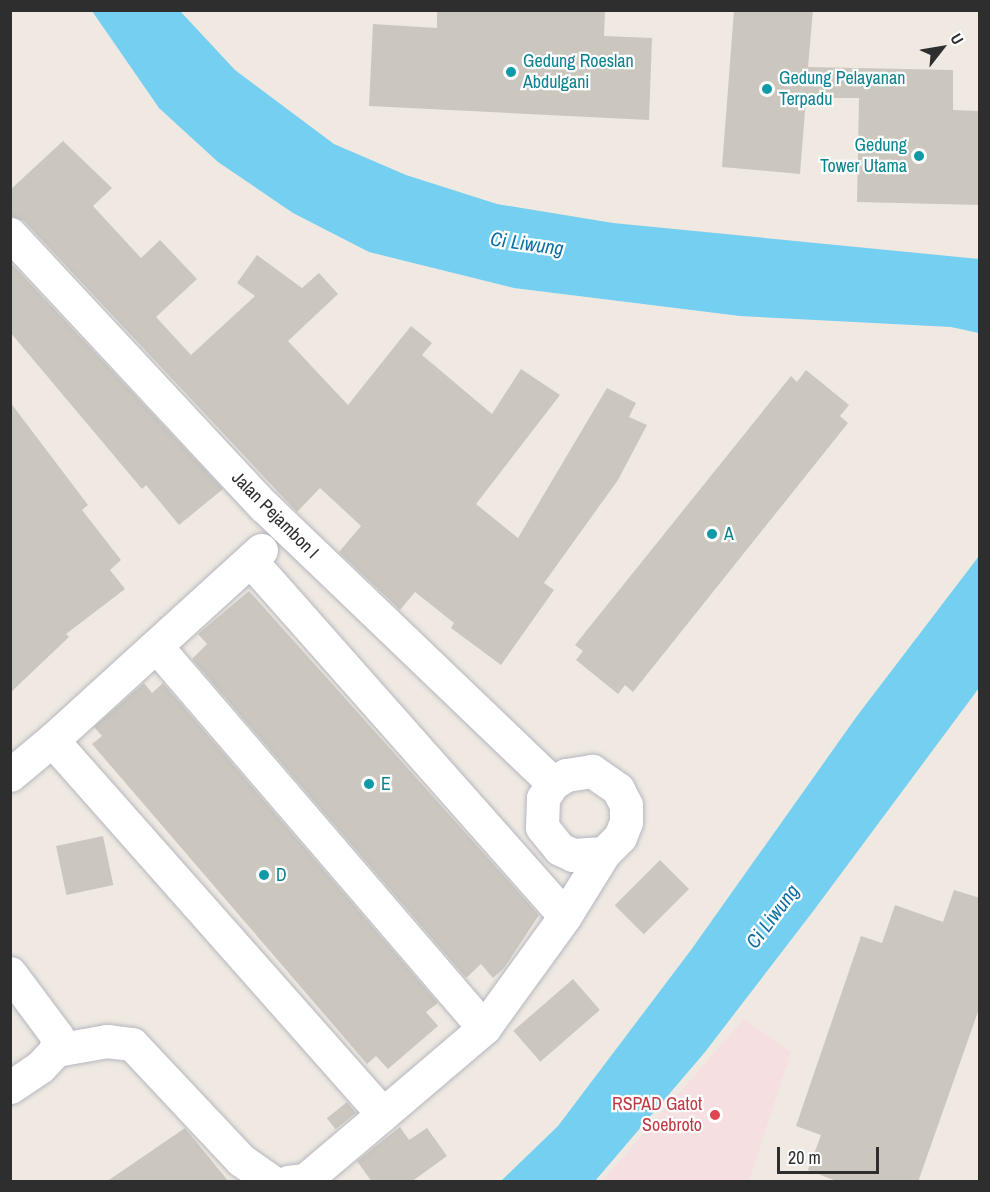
<!DOCTYPE html>
<style>
body{margin:0}
#map{position:relative;width:990px;height:1192px;overflow:hidden;background:#efe9e1;font-family:"Archivo Narrow",sans-serif}
div>[style]{position:absolute}
[style*='--x']{left:calc(var(--x)*1px);top:calc(var(--y)*1px);width:calc(var(--w)*1px);rotate:calc(var(--a)*1deg)}
.medical>*{inset:0;background:#f5dfe0}
.water>*{inset:0;background:#75cff0}
.building>*{inset:0;background:#cbc7bf;transform-origin:0 0}
.roads{filter:drop-shadow(0 0 2px #b4b7c1) drop-shadow(0 0 2px #b4b7c1)}
.minor>*{height:33px;margin:-16.5px;padding:0 16.5px;transform-origin:16.5px;border-radius:16.5px;background:#fff}
.dots>*{width:16px;height:16px;translate:-50% -50%;box-sizing:border-box;border:3px solid #fff;border-radius:50%}
span{translate:-50% -50%;white-space:nowrap;text-align:center;line-height:1.15;-webkit-text-stroke:4.5px #fff;paint-order:stroke}
.culture-label{font-size:18px;color:#0d838f}
.left{translate:0 -50%;text-align:left}
.right{translate:-100% -50%;text-align:right}
.street-label{font-size:18px;color:#2e2e2e}
.health-label{font-size:18px;color:#be3a42}
.water-label{font-size:20px;color:#0d6fa3;font-style:italic}
.frame{position:absolute;inset:0;border:12px solid #2e2e2e;pointer-events:none}
.north{position:absolute;left:912px;top:18px;width:60px;height:60px;-webkit-text-stroke:4px #fff;paint-order:stroke;rotate:59deg;font-size:16px;font-weight:700;line-height:24px;text-align:center;color:#2e2e2e}
.north::after{content:'';display:block;margin:auto;width:21px;height:27px;background:#2e2e2e;clip-path:polygon(50% 0,100% 100%,50% 72%,0 100%)}
.scale{position:absolute;left:777px;top:1147px;width:102px;height:27px;box-sizing:border-box;border:3px solid #2e2e2e;border-top:0;padding-left:8px;font-size:18px;line-height:21px;white-space:nowrap;color:#2e2e2e;-webkit-text-stroke:4px #fff;paint-order:stroke}
</style>
<div id="map">
<div class="medical">
<i style="clip-path:polygon(744px 1019px,791px 1052px,750px 1178px,753px 1181px,602px 1181px)"></i>
</div>
<div class="water">
<i style="clip-path:polygon(92px 11px,180px 11px,235px 70px,334px 144px,406px 175px,497px 204px,613px 223px,979px 259px,979px 333px,951px 327px,740px 316px,514px 288px,369px 252px,293px 213px,218px 162px,159px 108px)"></i>
<i style="clip-path:polygon(979px 556px,979px 688px,814px 910px,705px 1052px,595px 1181px,501px 1181px,558px 1126px,691px 950px,857px 716px)"></i>
</div>
<div class="building">
<i style="clip-path:polygon(437px 10px,605px 10px,604px 36px,652px 38px,649px 120px,369px 106px,373px 24px,437px 28px)"></i>
<i style="clip-path:polygon(734px 10px,813px 10px,808px 67px,953px 70px,953px 110px,980px 111px,980px 205px,857px 202px,859px 98px,806px 98px,800px 174px,722px 167px)"></i>
<i style="clip-path:polygon(63px 141px,112px 188px,93px 206px,141px 258px,160px 240px,197px 279px,156px 317px,191px 355px,255px 296px,237px 283px,257px 255px,302px 288px,319px 273px,338px 294px,288px 341px,348px 405px,411px 326px,432px 343px,422px 355px,492px 414px,521px 369px,560px 395px,476px 504px,518px 538px,607px 388px,636px 403px,629px 417px,647px 425px,618px 480px,544px 583px,554px 590px,501px 665px,451px 628px,454px 623px,415px 592px,400px 610px,339px 552px,361px 526px,320px 488px,297px 512px,24px 221px,10px 216px,10px 190px)"></i>
<i style="clip-path:polygon(10px 262px,223px 489px,179px 525px,146px 485px,142px 489px,10px 332px)"></i>
<i style="clip-path:polygon(806px 370px,849px 405px,840px 416px,848px 423px,633px 692px,625px 685px,618px 694px,576px 660px,583px 651px,575px 645px,791px 376px,797px 382px)"></i>
<i style="clip-path:polygon(10px 402px,88px 505px,82px 510px,121px 560px,110px 570px,125px 589px,66px 634px,69px 637px,10px 693px)"></i>
<i style="clip-path:polygon(249px 591px,539px 915px,504px 968px,493px 978px,481px 964px,466px 978px,192px 659px,207px 644px,198px 634px)"></i>
<i style="clip-path:polygon(144px 683px,152px 693px,163px 683px,438px 1003px,426px 1012px,438px 1026px,388px 1069px,376px 1056px,367px 1064px,92px 744px,102px 736px,94px 727px)"></i>
<i style="left:103px;top:836px;width:50px;height:48px;rotate:78deg"></i>
<i style="left:660px;top:860px;width:41px;height:64px;rotate:45deg"></i>
<i style="clip-path:polygon(954px 890px,980px 898px,980px 1006px,918px 1182px,839px 1182px,808px 1170px,821px 1135px,796px 1126px,861px 936px,882px 943px,895px 905px,943px 922px)"></i>
<i style="left:573px;top:979px;width:41px;height:79px;rotate:49deg"></i>
<i style="left:347px;top:1102px;width:14px;height:26px;rotate:51deg"></i>
<i style="clip-path:polygon(400px 1127px,409px 1140px,427px 1128px,447px 1156px,411px 1182px,372px 1182px,357px 1161px)"></i>
<i style="clip-path:polygon(185px 1128px,229px 1182px,106px 1182px)"></i>
</div>
<div class="roads">
<div class="minor">
<i style="--x:10;--y:234;--w:372;--a:47"></i>
<i style="--x:264;--y:506;--w:400;--a:43.8"></i>
<i style="--x:261;--y:550;--w:282;--a:137.7"></i>
<i style="--x:52;--y:740;--w:499;--a:48.5"></i>
<i style="--x:383;--y:1114;--w:133;--a:-40.4"></i>
<i style="--x:484;--y:1028;--w:138;--a:-54.1"></i>
<i style="--x:565;--y:916;--w:74;--a:-58.2"></i>
<i style="--x:604;--y:853;--w:23;--a:-45"></i>
<i style="--x:620;--y:837;--w:16;--a:-68"></i>
<i style="--x:626;--y:822;--w:17;--a:-90"></i>
<i style="--x:626;--y:805;--w:18;--a:-117"></i>
<i style="--x:618;--y:789;--w:32;--a:-145"></i>
<i style="--x:592;--y:771;--w:26;--a:171"></i>
<i style="--x:566;--y:775;--w:15;--a:148"></i>
<i style="--x:553;--y:783;--w:18;--a:124"></i>
<i style="--x:543;--y:798;--w:29;--a:92"></i>
<i style="--x:542;--y:827;--w:28;--a:51"></i>
<i style="--x:560;--y:849;--w:14;--a:25"></i>
<i style="--x:573;--y:855;--w:31;--a:-4"></i>
<i style="--x:250;--y:560;--w:475;--a:48.5"></i>
<i style="--x:156;--y:646;--w:503;--a:49.35"></i>
<i style="--x:10;--y:775;--w:55;--a:-39.8"></i>
<i style="--x:10;--y:973;--w:79;--a:53.3"></i>
<i style="--x:57;--y:1036;--w:14;--a:94"></i>
<i style="--x:56;--y:1050;--w:23;--a:133"></i>
<i style="--x:40;--y:1067;--w:36;--a:146"></i>
<i style="--x:56;--y:1050;--w:52;--a:-10"></i>
<i style="--x:107;--y:1041;--w:25;--a:7"></i>
<i style="--x:132;--y:1044;--w:159;--a:46.8"></i>
<i style="--x:241;--y:1160;--w:38;--a:35"></i>
<i style="--x:288;--y:1182;--w:17;--a:-7"></i>
<i style="--x:305;--y:1180;--w:102;--a:-40.2"></i>
</div>
</div>
<div class="dots">
<i style="left:511px;top:72px;background:#0f9aa8"></i>
<i style="left:767px;top:89px;background:#0f9aa8"></i>
<i style="left:919px;top:156px;background:#0f9aa8"></i>
<i style="left:712px;top:534px;background:#0f9aa8"></i>
<i style="left:369px;top:784px;background:#0f9aa8"></i>
<i style="left:264px;top:875px;background:#0f9aa8"></i>
<i style="left:715px;top:1115px;background:#e0444e"></i>
</div>
<div class="culture-label">
<span class="left" style="left:523px;top:72px">Gedung Roeslan<br>Abdulgani</span>
<span class="left" style="left:779px;top:89px">Gedung Pelayanan<br>Terpadu</span>
<span class="right" style="left:907px;top:156px">Gedung<br>Tower Utama</span>
<span class="left" style="left:724px;top:534px">A</span>
<span class="left" style="left:381px;top:784px">E</span>
<span class="left" style="left:276px;top:875px">D</span>
</div>
<div class="street-label">
<span style="left:275px;top:515px;rotate:45deg">Jalan Pejambon I</span>
</div>
<div class="health-label">
<span class="right" style="left:702px;top:1115px">RSPAD Gatot<br>Soebroto</span>
</div>
<div class="water-label">
<span style="left:527px;top:243px;rotate:8deg">Ci Liwung</span>
<span style="left:772px;top:916px;rotate:-53deg">Ci Liwung</span>
</div>
<div class="frame"></div>
<div class="north">U</div>
<div class="scale">20 m</div>
</div>
